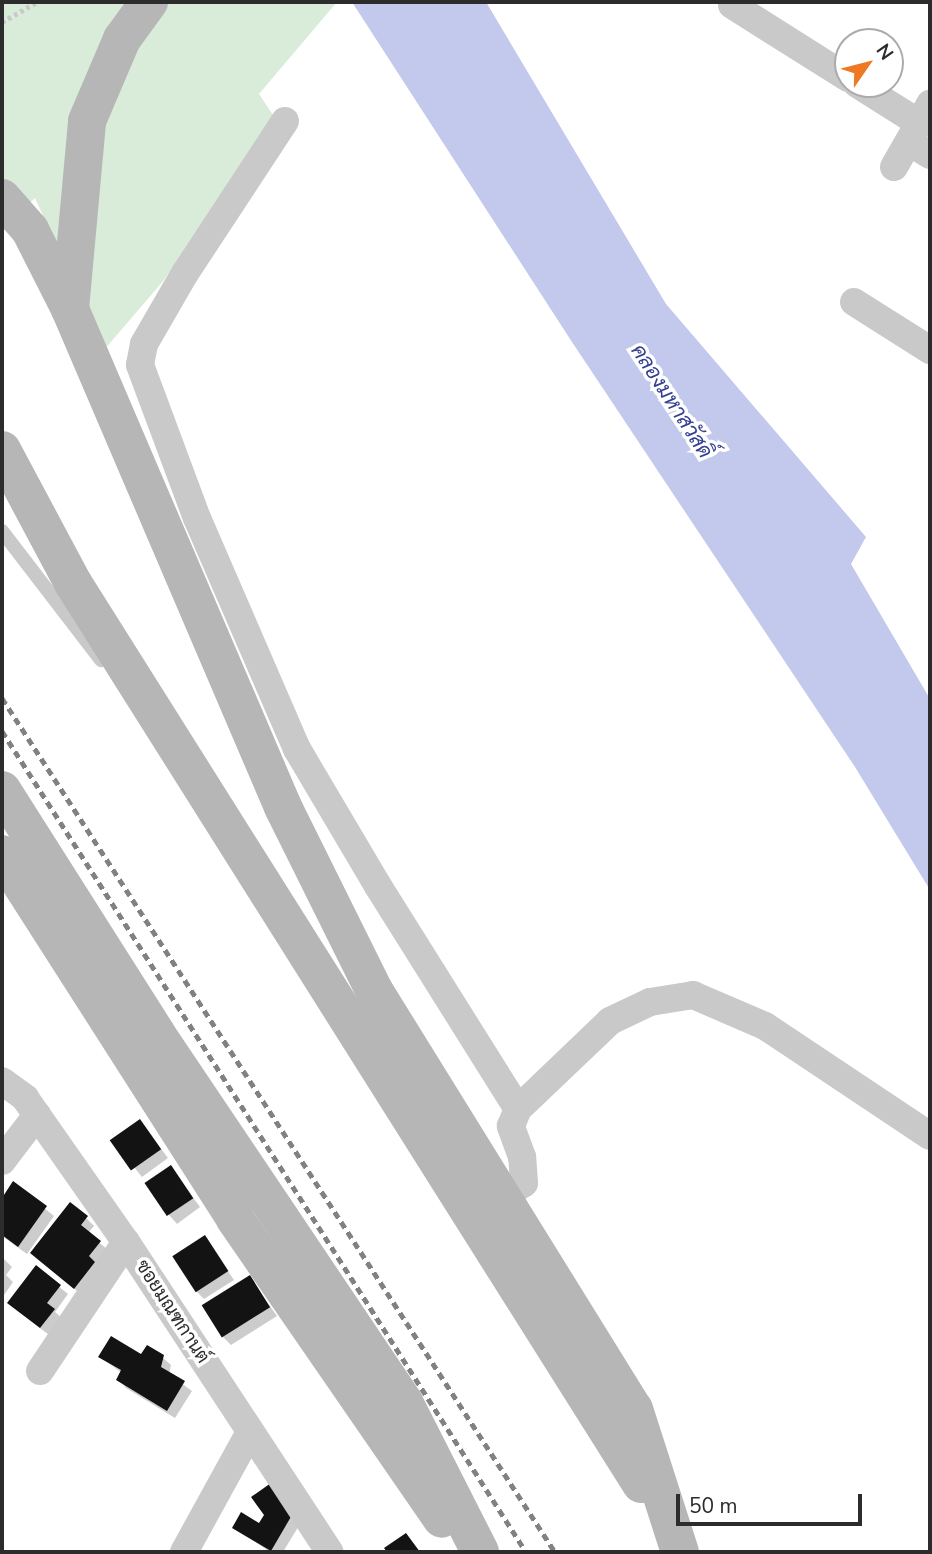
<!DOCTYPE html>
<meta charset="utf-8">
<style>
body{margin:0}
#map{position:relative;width:932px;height:1554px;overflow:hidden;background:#fff;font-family:"Nunito Sans",Sarabun,sans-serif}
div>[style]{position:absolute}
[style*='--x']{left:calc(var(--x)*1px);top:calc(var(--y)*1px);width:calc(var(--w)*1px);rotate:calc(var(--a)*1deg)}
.green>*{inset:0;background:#d9ebd9}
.water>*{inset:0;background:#c3c8ed}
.shadow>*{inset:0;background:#0003}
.building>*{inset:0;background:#131313;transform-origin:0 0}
.path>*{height:4.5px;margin-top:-2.25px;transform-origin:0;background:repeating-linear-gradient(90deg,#c9c9c9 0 3.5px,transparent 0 7px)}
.service>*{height:14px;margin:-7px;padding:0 7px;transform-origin:7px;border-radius:7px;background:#c9c9c9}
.minor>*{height:28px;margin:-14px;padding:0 14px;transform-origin:14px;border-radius:14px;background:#c9c9c9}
.secondary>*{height:38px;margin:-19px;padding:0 19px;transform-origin:19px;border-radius:19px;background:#b6b6b6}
.rail>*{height:5px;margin-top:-2.5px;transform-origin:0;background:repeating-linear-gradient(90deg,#818181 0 7px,transparent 0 12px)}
span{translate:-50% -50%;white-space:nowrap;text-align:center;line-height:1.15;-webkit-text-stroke:7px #fff;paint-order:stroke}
.street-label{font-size:19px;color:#2c2c2c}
.water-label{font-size:21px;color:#364192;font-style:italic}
.frame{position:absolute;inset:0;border:4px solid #2c2c2c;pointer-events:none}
.north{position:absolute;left:834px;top:28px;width:70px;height:70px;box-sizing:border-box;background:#fff;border:2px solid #ababab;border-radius:50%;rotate:55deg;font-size:19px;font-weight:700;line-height:28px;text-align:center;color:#2c2c2c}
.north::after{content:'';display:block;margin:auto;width:24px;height:32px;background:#ef7923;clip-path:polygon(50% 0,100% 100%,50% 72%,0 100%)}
.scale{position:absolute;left:676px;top:1494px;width:186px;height:32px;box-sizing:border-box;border:4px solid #2c2c2c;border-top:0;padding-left:9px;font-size:21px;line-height:24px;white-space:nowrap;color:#2c2c2c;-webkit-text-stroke:5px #fff;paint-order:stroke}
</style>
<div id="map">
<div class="green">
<i style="clip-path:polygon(2px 2px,337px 2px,259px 94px,273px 115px,164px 280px,104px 350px,35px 198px,2px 230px)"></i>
</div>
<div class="water">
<i style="clip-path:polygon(352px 2px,486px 2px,666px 304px,866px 537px,851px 564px,930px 699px,930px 890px,855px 767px,572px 342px)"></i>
</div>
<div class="shadow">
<i style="clip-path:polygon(147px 1130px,168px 1158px,142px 1177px,113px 1141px)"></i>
<i style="clip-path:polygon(170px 1167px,200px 1207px,177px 1224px,169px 1215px)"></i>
<i style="clip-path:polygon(14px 1184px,54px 1216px,27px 1254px,2px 1236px,2px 1201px)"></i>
<i style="clip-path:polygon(86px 1218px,94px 1226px,88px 1233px,108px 1250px,83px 1296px,32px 1253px)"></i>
<i style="clip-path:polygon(205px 1237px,234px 1280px,204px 1299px,196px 1291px)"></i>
<i style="clip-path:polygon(2px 1257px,12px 1267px,6px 1275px,13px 1282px,2px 1298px)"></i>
<i style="clip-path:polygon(36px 1268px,68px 1294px,55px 1312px,62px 1318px,49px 1335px,18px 1311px)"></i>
<i style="clip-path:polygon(249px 1277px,277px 1316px,231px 1345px,223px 1337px)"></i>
<i style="clip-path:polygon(100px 1357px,162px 1357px,171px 1365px,169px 1374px,192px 1391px,175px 1418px,126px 1388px,118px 1379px,122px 1373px)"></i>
<i style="clip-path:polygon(270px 1486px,300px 1524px,283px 1552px,270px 1552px,234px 1527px,259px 1525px,266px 1515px)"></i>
</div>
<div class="building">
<i style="left:140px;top:1119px;width:37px;height:37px;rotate:55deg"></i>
<i style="left:171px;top:1165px;width:40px;height:32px;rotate:56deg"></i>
<i style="clip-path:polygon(13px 1181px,47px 1206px,18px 1247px,2px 1235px,2px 1198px)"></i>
<i style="clip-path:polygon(70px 1202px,88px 1216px,81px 1225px,101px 1241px,89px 1256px,95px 1262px,74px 1289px,30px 1253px)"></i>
<i style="left:205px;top:1235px;width:43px;height:39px;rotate:57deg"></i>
<i style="clip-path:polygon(36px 1265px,61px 1285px,47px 1303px,55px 1309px,40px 1328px,7px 1303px)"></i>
<i style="left:250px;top:1275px;width:38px;height:57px;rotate:58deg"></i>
<i style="clip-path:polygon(111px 1336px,141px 1354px,147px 1345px,164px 1355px,161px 1367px,185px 1381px,167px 1411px,116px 1380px,121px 1370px,98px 1357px)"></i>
<i style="clip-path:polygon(271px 1483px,292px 1515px,271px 1551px,232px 1528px,241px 1512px,259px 1523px,264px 1515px,251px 1497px)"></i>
<i style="clip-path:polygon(406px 1533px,420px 1552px,387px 1552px,384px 1548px)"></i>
</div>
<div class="path">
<i style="--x:2;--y:22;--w:40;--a:-29.7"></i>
</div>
<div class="service">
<i style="--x:2;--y:531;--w:163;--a:52.5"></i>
</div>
<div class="minor">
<i style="--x:732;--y:5;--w:137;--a:32.2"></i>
<i style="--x:857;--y:84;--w:73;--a:32.2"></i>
<i style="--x:285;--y:121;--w:182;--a:123.3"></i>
<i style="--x:185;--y:273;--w:82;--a:120"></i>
<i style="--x:144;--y:344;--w:21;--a:101"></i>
<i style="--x:140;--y:365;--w:163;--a:69.6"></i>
<i style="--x:197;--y:518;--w:252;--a:66.6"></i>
<i style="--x:297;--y:749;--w:159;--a:59.4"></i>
<i style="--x:378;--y:886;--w:263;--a:57.9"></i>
<i style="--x:909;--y:142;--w:25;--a:32"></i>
<i style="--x:894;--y:167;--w:73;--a:-60.3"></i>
<i style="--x:854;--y:302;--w:90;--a:32.3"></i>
<i style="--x:2;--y:1081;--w:29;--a:36"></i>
<i style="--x:25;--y:1098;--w:176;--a:55"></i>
<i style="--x:126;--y:1242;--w:371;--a:56.7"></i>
<i style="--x:2;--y:1161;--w:58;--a:-52.7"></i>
<i style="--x:502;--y:1197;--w:26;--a:-32"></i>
<i style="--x:524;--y:1183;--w:26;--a:-94"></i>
<i style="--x:522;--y:1157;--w:33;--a:-110"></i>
<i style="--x:511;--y:1126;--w:18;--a:-68"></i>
<i style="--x:518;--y:1109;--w:127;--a:-43.7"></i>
<i style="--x:610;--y:1021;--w:44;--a:-25.4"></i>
<i style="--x:650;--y:1002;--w:44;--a:-9.2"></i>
<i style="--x:693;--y:995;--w:78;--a:23.3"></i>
<i style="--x:765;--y:1026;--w:198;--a:33.7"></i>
<i style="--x:40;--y:1371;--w:155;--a:-56.3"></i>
<i style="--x:184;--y:1552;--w:137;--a:-61.2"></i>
</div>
<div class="secondary">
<i style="--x:2;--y:198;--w:43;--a:48.8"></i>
<i style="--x:30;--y:230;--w:89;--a:63.1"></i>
<i style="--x:70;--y:309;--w:542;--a:66.84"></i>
<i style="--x:283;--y:807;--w:207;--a:63.6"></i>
<i style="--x:375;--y:992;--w:491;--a:58.2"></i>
<i style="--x:634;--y:1409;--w:150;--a:72.2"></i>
<i style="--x:70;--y:309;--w:189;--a:-84.8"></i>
<i style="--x:87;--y:121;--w:89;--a:-66.9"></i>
<i style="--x:122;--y:39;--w:46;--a:-53.9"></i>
<i style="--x:2;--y:450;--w:151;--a:61.9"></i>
<i style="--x:73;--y:583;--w:1065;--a:57.77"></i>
<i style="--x:2;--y:790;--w:288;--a:57.6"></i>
<i style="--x:156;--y:1033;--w:445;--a:56.1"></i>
<i style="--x:404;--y:1402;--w:168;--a:63.1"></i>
<i style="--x:2;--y:854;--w:433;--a:57.4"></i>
<i style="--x:235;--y:1219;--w:364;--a:55.4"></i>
</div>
<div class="rail">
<i style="--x:2;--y:698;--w:1017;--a:57.08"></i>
<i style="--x:2;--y:731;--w:974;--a:57.45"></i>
</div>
<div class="street-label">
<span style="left:172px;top:1312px;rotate:57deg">ซอยมณฑกานต์</span>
</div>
<div class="water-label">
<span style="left:672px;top:401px;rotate:57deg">คลองมหาสวัสดิ์</span>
</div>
<div class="frame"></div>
<div class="north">N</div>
<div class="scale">50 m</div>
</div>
